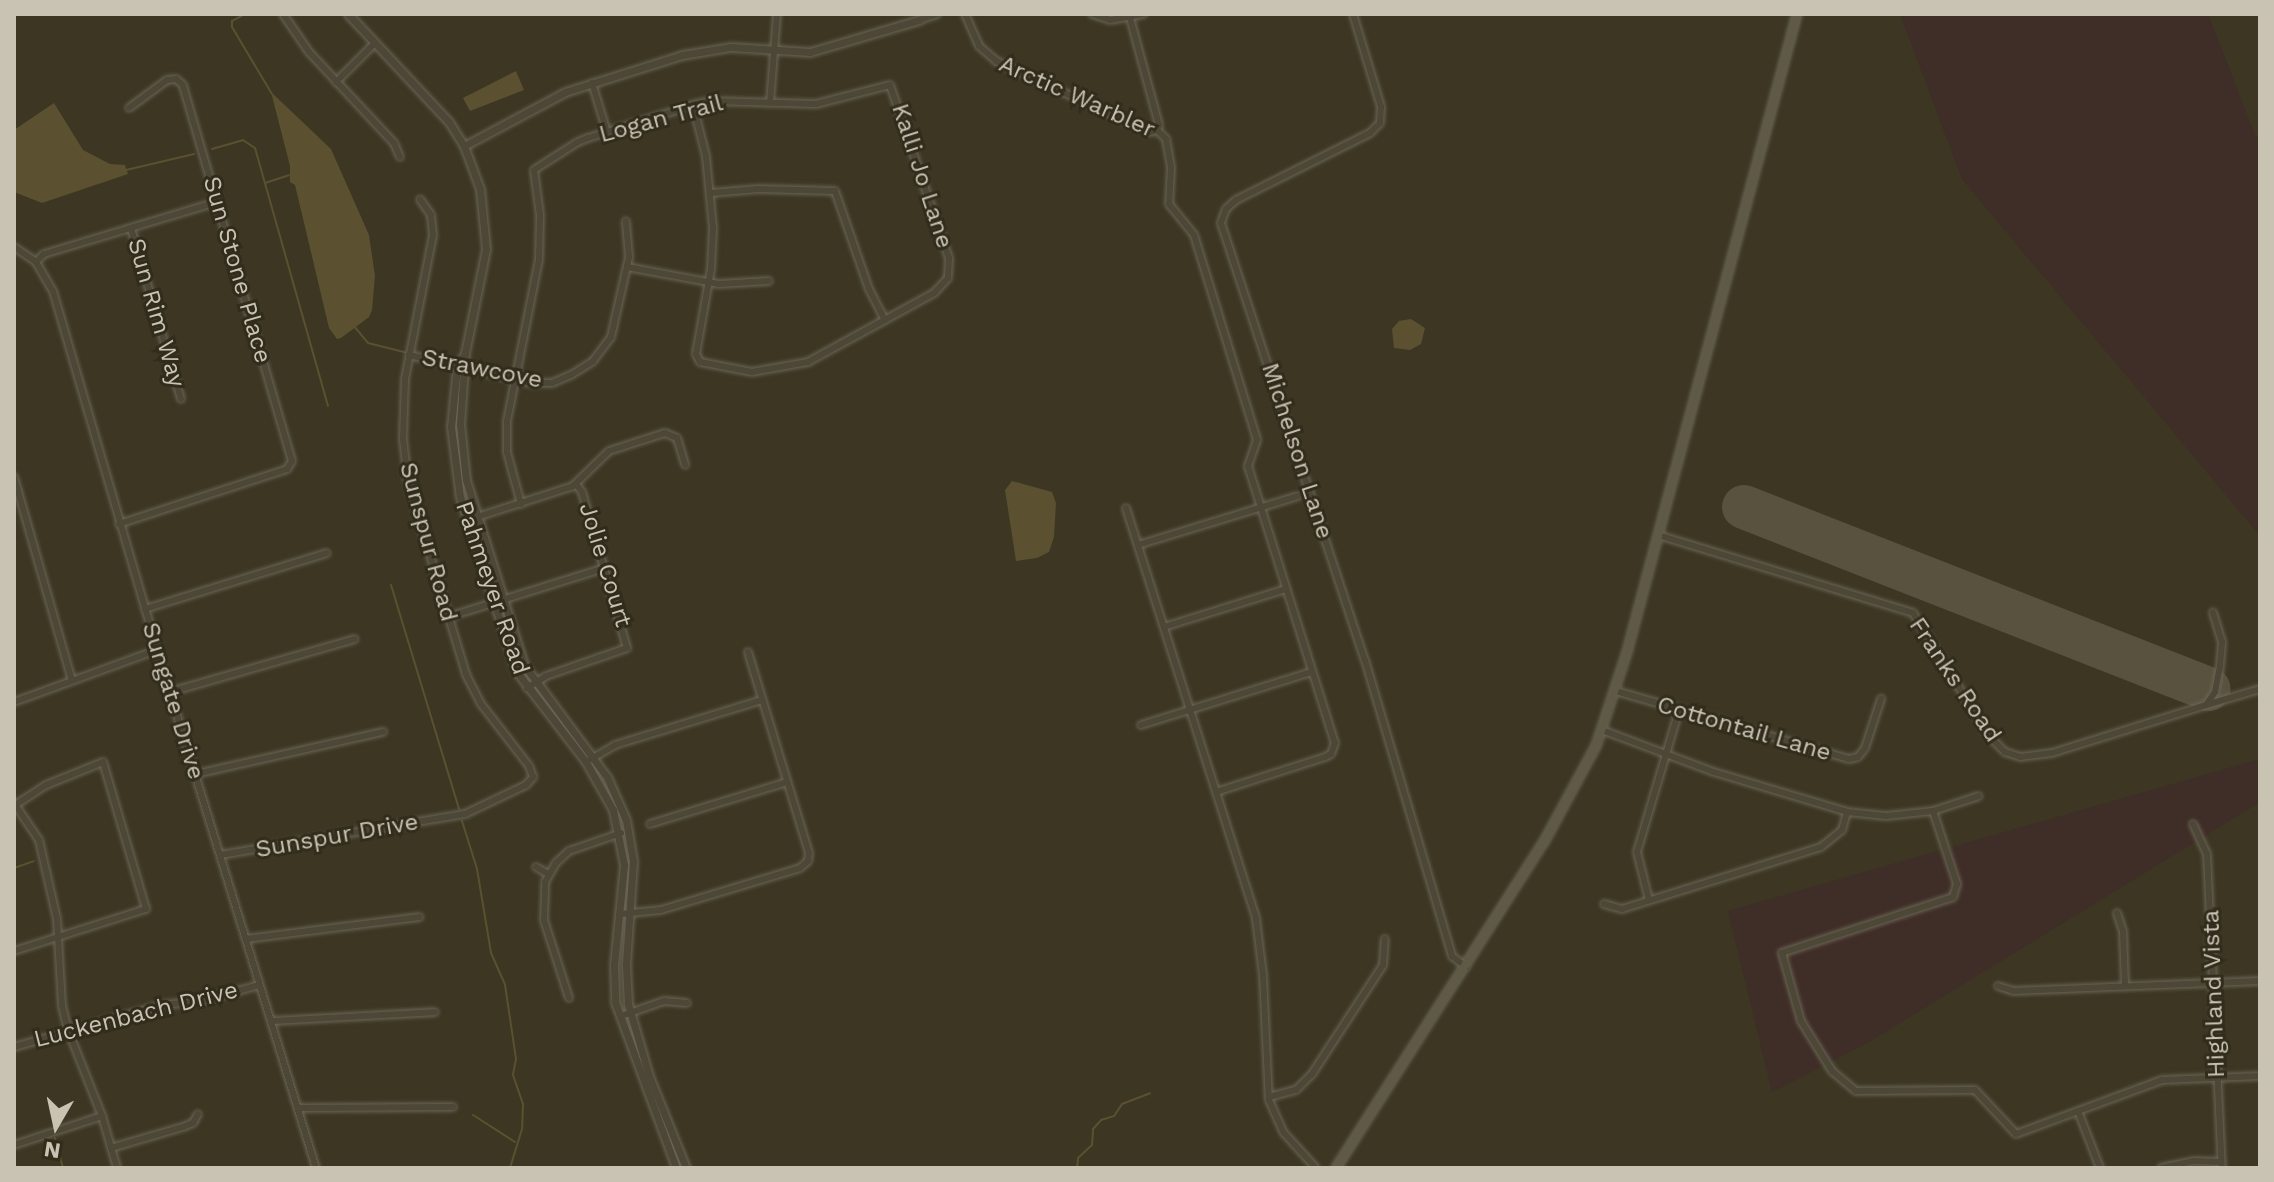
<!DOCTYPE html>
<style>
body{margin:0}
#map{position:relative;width:2274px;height:1182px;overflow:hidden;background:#3c3623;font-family:"Work Sans",sans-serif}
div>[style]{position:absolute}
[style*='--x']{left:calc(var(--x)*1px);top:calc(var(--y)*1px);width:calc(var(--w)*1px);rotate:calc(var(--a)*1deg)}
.green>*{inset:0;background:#3f2d27}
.water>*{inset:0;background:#5b5130}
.stream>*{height:2px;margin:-1px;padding:0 1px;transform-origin:1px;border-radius:1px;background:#5b5130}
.runway>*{height:44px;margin:-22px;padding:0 22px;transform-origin:22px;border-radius:22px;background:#58523e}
.roads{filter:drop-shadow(0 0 2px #6a6555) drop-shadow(0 0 2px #6a6555)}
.minor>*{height:6px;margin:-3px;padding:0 3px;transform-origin:3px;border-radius:3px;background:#4c4737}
.tertiary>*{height:7px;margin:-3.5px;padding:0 3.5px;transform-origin:3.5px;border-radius:3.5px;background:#4c4737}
.secondary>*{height:8px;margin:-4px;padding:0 4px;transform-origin:4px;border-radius:4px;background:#5f5a45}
span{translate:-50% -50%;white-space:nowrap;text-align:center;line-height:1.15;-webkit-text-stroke:6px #312c1c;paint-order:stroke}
.street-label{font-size:24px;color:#c8c3b2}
.frame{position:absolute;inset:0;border:16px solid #c8c3b2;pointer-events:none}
.north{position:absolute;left:16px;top:1086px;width:80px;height:80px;-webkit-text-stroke:6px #312c1c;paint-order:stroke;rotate:189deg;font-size:22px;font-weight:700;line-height:32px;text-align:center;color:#c8c3b2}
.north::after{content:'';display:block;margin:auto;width:28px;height:36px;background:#c8c3b2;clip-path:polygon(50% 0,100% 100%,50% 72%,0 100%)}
</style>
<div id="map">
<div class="green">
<i style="clip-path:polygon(1900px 14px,2208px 14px,2255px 135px,2260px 139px,2260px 536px,1962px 179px)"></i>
<i style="clip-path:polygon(2260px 759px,2260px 802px,1869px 1042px,1772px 1092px,1728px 911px)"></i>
</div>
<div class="water">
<i style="clip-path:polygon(516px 71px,524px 90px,470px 111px,463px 98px)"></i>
<i style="clip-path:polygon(271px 92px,331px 149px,369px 235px,375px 276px,372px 310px,369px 317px,341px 338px,337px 339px,329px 328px,295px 185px,290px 182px,290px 166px)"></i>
<i style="clip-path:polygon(54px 103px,83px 150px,110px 164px,125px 165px,128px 174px,42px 203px,14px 192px,14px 130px)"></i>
<i style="clip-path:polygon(1411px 319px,1425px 328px,1421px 344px,1410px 350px,1394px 348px,1392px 329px,1399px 321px)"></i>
<i style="clip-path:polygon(1012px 481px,1052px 492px,1056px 503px,1054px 537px,1049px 552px,1037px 558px,1016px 561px,1005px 490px)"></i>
</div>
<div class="stream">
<i style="--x:245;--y:14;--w:15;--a:152"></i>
<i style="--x:232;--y:21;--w:6;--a:90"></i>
<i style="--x:232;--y:27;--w:78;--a:59.2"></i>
<i style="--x:212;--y:149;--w:32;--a:-16"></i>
<i style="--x:243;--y:140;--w:14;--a:34"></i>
<i style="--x:255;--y:148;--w:268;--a:74.2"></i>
<i style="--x:126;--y:170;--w:70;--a:-13.2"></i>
<i style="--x:265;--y:183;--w:25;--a:-18"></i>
<i style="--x:353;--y:325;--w:23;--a:50"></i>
<i style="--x:368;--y:343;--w:38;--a:14"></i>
<i style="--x:391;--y:585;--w:234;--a:73.1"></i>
<i style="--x:462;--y:821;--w:50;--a:72.6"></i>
<i style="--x:477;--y:869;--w:85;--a:80.5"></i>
<i style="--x:491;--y:953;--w:35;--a:66"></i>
<i style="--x:505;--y:985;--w:75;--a:81.5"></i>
<i style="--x:516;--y:1059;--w:16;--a:101"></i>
<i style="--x:513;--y:1075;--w:31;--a:71"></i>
<i style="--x:523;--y:1104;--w:25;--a:92"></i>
<i style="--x:522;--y:1129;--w:41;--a:107.1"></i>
<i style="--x:14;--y:868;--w:21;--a:-19"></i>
<i style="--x:473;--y:1115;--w:50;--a:32.7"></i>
<i style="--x:55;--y:1138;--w:31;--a:75"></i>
<i style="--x:1077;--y:1168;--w:10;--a:-84"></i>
<i style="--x:1078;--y:1158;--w:19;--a:-43"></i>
<i style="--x:1092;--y:1145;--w:16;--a:-86"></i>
<i style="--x:1093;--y:1129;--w:12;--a:-48"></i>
<i style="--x:1101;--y:1120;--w:14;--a:-17"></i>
<i style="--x:1114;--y:1116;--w:14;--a:-56"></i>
<i style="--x:1122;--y:1104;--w:30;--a:-21"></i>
</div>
<div class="runway">
<i style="--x:1744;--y:507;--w:499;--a:21.4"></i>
</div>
<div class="roads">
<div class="minor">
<i style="--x:283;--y:14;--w:46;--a:55.6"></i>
<i style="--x:309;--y:52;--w:125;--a:47"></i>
<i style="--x:394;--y:143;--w:15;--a:67"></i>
<i style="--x:965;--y:14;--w:35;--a:66"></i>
<i style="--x:979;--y:46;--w:23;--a:41"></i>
<i style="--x:996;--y:61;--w:169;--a:24.9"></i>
<i style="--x:1149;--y:132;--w:8;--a:-14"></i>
<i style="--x:1157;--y:130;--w:13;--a:45"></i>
<i style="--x:1166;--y:139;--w:29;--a:80"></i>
<i style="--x:1171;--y:168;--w:36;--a:93"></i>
<i style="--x:1169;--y:204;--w:40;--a:51"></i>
<i style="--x:1194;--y:235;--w:204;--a:72.9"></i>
<i style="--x:1254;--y:430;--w:10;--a:73"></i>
<i style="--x:1257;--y:440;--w:28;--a:109"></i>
<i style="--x:1248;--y:466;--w:290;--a:72.6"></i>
<i style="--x:1335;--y:743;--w:12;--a:110"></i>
<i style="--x:1331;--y:754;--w:7;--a:153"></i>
<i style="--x:1325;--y:757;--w:114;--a:162.2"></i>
<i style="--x:1092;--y:14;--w:19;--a:18"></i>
<i style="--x:1110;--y:20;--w:34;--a:-10"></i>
<i style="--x:1129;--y:14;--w:115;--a:74.9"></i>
<i style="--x:1159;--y:125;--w:5;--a:112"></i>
<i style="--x:1353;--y:14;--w:97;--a:73.2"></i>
<i style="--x:1381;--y:107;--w:16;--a:94"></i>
<i style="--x:1380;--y:123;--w:14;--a:135"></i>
<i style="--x:1370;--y:133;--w:150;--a:153.4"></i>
<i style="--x:1236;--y:200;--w:13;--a:138"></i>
<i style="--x:1226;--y:209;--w:15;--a:110"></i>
<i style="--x:1221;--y:223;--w:460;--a:71.8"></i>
<i style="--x:1365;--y:660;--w:309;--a:73.6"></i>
<i style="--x:1452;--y:956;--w:18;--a:38"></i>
<i style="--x:919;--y:20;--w:19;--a:-18"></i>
<i style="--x:336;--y:82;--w:54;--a:-45"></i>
<i style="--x:592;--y:83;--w:51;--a:73"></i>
<i style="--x:770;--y:103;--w:89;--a:-85.5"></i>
<i style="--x:711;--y:193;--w:47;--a:-4.9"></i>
<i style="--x:758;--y:189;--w:77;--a:1.5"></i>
<i style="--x:835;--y:191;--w:104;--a:70.9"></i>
<i style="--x:869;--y:289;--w:35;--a:63"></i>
<i style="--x:131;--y:228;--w:178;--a:73.7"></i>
<i style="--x:14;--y:247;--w:27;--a:34"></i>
<i style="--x:36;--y:262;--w:34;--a:60"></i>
<i style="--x:53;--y:291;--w:374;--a:73.8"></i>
<i style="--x:157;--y:650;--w:542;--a:72.94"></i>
<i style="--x:36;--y:262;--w:11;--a:-45"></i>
<i style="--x:44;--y:254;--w:181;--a:-16.7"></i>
<i style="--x:627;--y:267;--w:94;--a:10.5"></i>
<i style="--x:719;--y:284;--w:50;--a:-3.4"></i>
<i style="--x:409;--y:355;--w:124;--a:13"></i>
<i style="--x:530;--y:383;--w:22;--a:0"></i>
<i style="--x:552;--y:383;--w:21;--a:-23"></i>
<i style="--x:571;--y:375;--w:26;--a:-32"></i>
<i style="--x:593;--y:361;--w:30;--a:-53"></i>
<i style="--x:611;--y:337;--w:82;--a:-77.3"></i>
<i style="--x:629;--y:257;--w:36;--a:-95"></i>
<i style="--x:14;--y:477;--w:211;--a:74.1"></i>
<i style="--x:521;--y:504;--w:54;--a:-105.1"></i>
<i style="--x:507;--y:452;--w:31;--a:-90"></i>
<i style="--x:507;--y:421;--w:164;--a:-78.8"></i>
<i style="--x:539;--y:260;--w:45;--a:-88.7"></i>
<i style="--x:540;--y:215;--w:45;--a:-97.6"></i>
<i style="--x:534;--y:170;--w:52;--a:-32.5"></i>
<i style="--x:578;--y:142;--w:11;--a:-22"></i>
<i style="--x:588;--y:138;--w:110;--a:-17.4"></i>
<i style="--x:693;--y:105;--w:17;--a:-13"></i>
<i style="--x:710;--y:101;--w:106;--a:1.6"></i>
<i style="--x:816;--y:104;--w:76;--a:-14.4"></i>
<i style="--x:890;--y:85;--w:183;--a:71.2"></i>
<i style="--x:949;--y:258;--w:20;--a:93"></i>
<i style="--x:948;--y:278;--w:21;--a:133"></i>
<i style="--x:934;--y:293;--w:144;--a:151.3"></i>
<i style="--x:808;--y:362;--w:57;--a:169.9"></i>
<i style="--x:752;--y:372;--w:53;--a:-169.1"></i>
<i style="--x:700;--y:362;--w:9;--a:-117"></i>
<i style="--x:696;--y:354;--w:86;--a:-80"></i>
<i style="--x:711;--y:269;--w:41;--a:-87.2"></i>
<i style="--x:713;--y:228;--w:72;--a:-95.6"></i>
<i style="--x:706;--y:156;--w:53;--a:-104.3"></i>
<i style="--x:1126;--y:508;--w:431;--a:72.4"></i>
<i style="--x:1256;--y:919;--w:56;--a:82.9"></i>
<i style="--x:1263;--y:975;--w:125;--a:87.3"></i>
<i style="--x:1269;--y:1100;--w:36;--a:66"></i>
<i style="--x:1284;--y:1133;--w:47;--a:47.6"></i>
<i style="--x:474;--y:518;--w:104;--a:-17.9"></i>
<i style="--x:573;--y:486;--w:50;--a:-44.2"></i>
<i style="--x:609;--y:451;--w:59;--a:-17.8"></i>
<i style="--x:665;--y:433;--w:13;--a:23"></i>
<i style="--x:677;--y:438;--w:28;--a:73"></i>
<i style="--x:119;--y:524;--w:177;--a:-18.1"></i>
<i style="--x:287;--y:469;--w:9;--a:-58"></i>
<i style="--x:292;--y:461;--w:391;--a:-106.2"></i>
<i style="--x:183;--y:85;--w:9;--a:-139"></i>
<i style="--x:176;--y:79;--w:9;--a:174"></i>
<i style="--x:167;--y:80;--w:47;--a:143.6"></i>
<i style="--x:1658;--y:535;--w:267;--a:17"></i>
<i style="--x:1913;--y:613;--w:145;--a:58.3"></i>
<i style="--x:1989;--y:736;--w:23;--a:45"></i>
<i style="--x:2005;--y:752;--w:16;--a:18"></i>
<i style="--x:2020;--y:757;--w:32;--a:-7"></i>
<i style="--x:2052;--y:753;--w:161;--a:-17.3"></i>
<i style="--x:2206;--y:705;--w:16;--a:-55"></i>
<i style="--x:2215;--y:692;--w:26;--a:-79"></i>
<i style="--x:2220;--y:666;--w:24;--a:-85"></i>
<i style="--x:2222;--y:642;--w:31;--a:-107"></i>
<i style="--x:1138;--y:545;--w:167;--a:-17"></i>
<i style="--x:145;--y:609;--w:190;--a:-17.1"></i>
<i style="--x:448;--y:617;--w:164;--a:-17.4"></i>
<i style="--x:1164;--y:627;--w:128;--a:-17.3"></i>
<i style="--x:527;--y:688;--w:22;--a:-32"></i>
<i style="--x:546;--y:676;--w:86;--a:-19.1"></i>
<i style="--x:627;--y:648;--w:162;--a:-106.1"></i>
<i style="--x:582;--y:492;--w:10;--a:-127"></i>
<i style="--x:1616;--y:691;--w:243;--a:16.3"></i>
<i style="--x:1849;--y:759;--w:9;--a:-13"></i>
<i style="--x:1858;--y:757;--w:11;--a:-52"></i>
<i style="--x:1865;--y:748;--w:52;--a:-71.9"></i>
<i style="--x:170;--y:692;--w:192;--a:-16"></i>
<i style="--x:14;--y:702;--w:152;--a:-20"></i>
<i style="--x:2206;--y:705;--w:56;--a:-16.5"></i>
<i style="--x:1141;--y:725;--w:178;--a:-17.3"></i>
<i style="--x:1602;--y:730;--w:120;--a:20.6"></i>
<i style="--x:1714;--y:772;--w:139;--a:16.7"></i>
<i style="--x:1847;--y:812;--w:39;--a:6"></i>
<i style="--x:1886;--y:816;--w:47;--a:-6.1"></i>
<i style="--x:1933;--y:811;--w:77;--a:71.8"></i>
<i style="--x:1957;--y:884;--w:14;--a:107"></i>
<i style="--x:1953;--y:897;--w:180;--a:161.9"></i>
<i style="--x:1782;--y:953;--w:71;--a:74.4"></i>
<i style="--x:1801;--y:1021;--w:59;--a:58.2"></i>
<i style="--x:1832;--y:1071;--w:31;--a:40"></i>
<i style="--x:1856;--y:1091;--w:119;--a:-0.5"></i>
<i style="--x:1975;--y:1090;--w:60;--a:47"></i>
<i style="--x:2016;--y:1134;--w:156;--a:-20.3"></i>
<i style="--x:2162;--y:1080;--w:98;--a:-2.3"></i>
<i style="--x:586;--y:762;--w:34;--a:-30"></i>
<i style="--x:615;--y:745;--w:154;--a:-17"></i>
<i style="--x:196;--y:774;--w:192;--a:-12.7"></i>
<i style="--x:14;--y:803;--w:45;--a:56"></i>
<i style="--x:39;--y:840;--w:81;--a:77.2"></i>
<i style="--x:57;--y:919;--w:87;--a:86.7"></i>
<i style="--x:62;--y:1006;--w:25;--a:76"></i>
<i style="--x:68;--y:1030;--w:92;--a:68.4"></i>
<i style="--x:102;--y:1116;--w:54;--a:73.9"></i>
<i style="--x:1933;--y:811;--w:48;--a:-18.1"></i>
<i style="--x:650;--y:824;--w:143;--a:-17"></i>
<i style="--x:2193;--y:824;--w:33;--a:65"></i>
<i style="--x:2207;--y:854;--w:314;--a:87.3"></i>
<i style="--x:220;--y:855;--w:248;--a:-9.5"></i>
<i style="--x:465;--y:814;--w:68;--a:-25.4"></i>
<i style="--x:526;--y:785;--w:11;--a:-49"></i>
<i style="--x:533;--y:777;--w:12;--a:-110"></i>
<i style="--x:529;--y:766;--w:78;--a:-127.7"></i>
<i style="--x:481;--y:704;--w:34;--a:-117"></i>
<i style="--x:466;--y:674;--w:201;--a:-106.8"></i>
<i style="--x:408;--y:482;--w:43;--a:-96.6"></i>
<i style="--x:403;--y:439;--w:60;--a:-88.1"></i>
<i style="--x:405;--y:379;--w:147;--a:-79"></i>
<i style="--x:433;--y:235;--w:20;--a:-96"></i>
<i style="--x:431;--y:215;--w:19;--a:-125"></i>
<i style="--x:536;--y:867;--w:14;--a:30"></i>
<i style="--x:1649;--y:900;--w:49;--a:-104"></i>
<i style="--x:1637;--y:852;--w:141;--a:-73.5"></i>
<i style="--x:1604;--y:904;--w:19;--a:16"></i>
<i style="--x:1622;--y:909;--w:208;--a:-17.3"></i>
<i style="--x:1821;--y:847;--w:27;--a:-39"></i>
<i style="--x:1842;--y:830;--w:19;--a:-74"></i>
<i style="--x:2117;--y:913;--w:19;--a:72"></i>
<i style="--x:2123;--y:931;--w:55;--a:87.9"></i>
<i style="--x:621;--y:914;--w:40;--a:-5.7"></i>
<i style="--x:661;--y:910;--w:145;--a:-16.8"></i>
<i style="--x:800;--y:868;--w:11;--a:-41"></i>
<i style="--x:808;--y:861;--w:8;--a:-83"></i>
<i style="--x:809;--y:853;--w:210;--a:-106.9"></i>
<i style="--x:246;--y:939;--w:175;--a:-7.2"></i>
<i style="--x:14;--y:951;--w:139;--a:-17.7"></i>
<i style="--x:146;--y:909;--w:153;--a:-106.3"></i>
<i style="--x:103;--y:762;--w:61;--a:158"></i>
<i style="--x:46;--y:785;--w:37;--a:147"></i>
<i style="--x:1998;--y:986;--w:16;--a:18"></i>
<i style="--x:2013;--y:991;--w:247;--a:-2.3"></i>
<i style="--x:569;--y:998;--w:82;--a:-107.8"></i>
<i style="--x:544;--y:920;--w:38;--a:-88"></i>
<i style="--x:545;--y:882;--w:22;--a:-60"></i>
<i style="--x:556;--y:863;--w:18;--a:-43"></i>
<i style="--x:569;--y:851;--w:55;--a:-19.1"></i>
<i style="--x:621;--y:1016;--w:46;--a:-19.2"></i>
<i style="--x:664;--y:1001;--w:23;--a:5"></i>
<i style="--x:271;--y:1021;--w:164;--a:-3.1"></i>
<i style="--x:14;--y:1047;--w:154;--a:-15.8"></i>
<i style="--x:162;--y:1005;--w:39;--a:-6"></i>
<i style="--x:201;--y:1001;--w:60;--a:-15.4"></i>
<i style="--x:1269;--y:1097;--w:28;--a:-15"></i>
<i style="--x:1296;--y:1090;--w:23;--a:-45"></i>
<i style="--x:1312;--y:1074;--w:130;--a:-56.9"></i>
<i style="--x:1383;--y:965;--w:26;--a:-86"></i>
<i style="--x:298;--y:1108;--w:155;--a:-0.4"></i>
<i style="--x:2078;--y:1111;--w:61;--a:68.9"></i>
<i style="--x:14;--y:1145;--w:93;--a:-18.2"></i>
<i style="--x:111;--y:1148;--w:75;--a:-16.3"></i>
<i style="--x:183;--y:1127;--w:11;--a:-22"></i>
<i style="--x:193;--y:1123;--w:10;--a:-61"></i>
<i style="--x:2161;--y:1168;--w:34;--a:-12"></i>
<i style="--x:2194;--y:1161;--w:27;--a:2"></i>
</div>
<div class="tertiary">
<i style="--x:348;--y:14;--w:148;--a:46.9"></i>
<i style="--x:449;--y:122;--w:28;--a:58"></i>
<i style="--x:464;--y:146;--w:46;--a:69.6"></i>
<i style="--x:480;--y:189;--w:60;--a:84.3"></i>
<i style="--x:486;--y:249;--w:106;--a:101.4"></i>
<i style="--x:465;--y:353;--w:71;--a:94"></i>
<i style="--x:460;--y:424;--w:56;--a:83.9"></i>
<i style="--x:466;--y:480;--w:194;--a:72.6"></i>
<i style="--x:524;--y:665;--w:139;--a:53.5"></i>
<i style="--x:607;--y:777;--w:47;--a:66.2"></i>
<i style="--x:626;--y:820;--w:42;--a:80.3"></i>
<i style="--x:633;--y:861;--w:104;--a:93.9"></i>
<i style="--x:626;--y:965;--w:39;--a:87"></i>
<i style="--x:628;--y:1004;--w:75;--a:73.7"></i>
<i style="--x:649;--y:1076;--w:99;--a:68.1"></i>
<i style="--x:464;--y:146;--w:115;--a:-28.1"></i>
<i style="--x:565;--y:92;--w:123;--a:-17.5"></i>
<i style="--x:682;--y:55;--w:50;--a:-9.3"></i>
<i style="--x:731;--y:47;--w:79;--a:3.6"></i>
<i style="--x:810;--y:52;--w:114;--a:-16.4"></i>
<i style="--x:464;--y:355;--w:14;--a:120"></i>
<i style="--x:457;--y:367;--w:60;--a:95.7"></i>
<i style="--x:451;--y:427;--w:71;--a:82.7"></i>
<i style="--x:460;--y:497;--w:184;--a:72"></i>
<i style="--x:517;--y:672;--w:113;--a:52.5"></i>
<i style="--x:586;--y:762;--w:55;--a:60.6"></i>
<i style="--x:613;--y:810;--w:56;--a:78.7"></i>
<i style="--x:624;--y:865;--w:100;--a:95.7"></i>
<i style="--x:614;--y:965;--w:37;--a:88"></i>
<i style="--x:615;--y:1002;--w:177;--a:69.8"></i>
</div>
<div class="secondary">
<i style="--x:1336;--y:1168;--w:387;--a:-57.5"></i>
<i style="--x:1544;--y:842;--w:109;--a:-61.6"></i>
<i style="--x:1596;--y:746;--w:99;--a:-71.7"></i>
<i style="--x:1627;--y:652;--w:660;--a:-75.08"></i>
</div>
</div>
<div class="street-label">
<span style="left:1077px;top:97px;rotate:24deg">Arctic Warbler</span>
<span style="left:661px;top:119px;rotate:-15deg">Logan Trail</span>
<span style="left:922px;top:176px;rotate:72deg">Kalli Jo Lane</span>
<span style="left:237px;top:270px;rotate:74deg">Sun Stone Place</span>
<span style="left:156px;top:313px;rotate:74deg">Sun Rim Way</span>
<span style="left:482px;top:369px;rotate:11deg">Strawcove</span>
<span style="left:1297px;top:451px;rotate:72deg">Michelson Lane</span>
<span style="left:428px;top:542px;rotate:75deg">Sunspur Road</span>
<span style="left:605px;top:565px;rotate:73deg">Jolie Court</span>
<span style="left:492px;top:588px;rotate:71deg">Pahmeyer Road</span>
<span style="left:1955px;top:680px;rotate:56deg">Franks Road</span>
<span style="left:173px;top:701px;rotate:73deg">Sungate Drive</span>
<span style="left:1744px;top:729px;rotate:16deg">Cottontail Lane</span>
<span style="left:337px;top:836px;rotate:-10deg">Sunspur Drive</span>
<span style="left:2214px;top:994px;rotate:-92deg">Highland Vista</span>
<span style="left:136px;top:1015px;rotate:-14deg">Luckenbach Drive</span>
</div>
<div class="frame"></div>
<div class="north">N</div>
</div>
